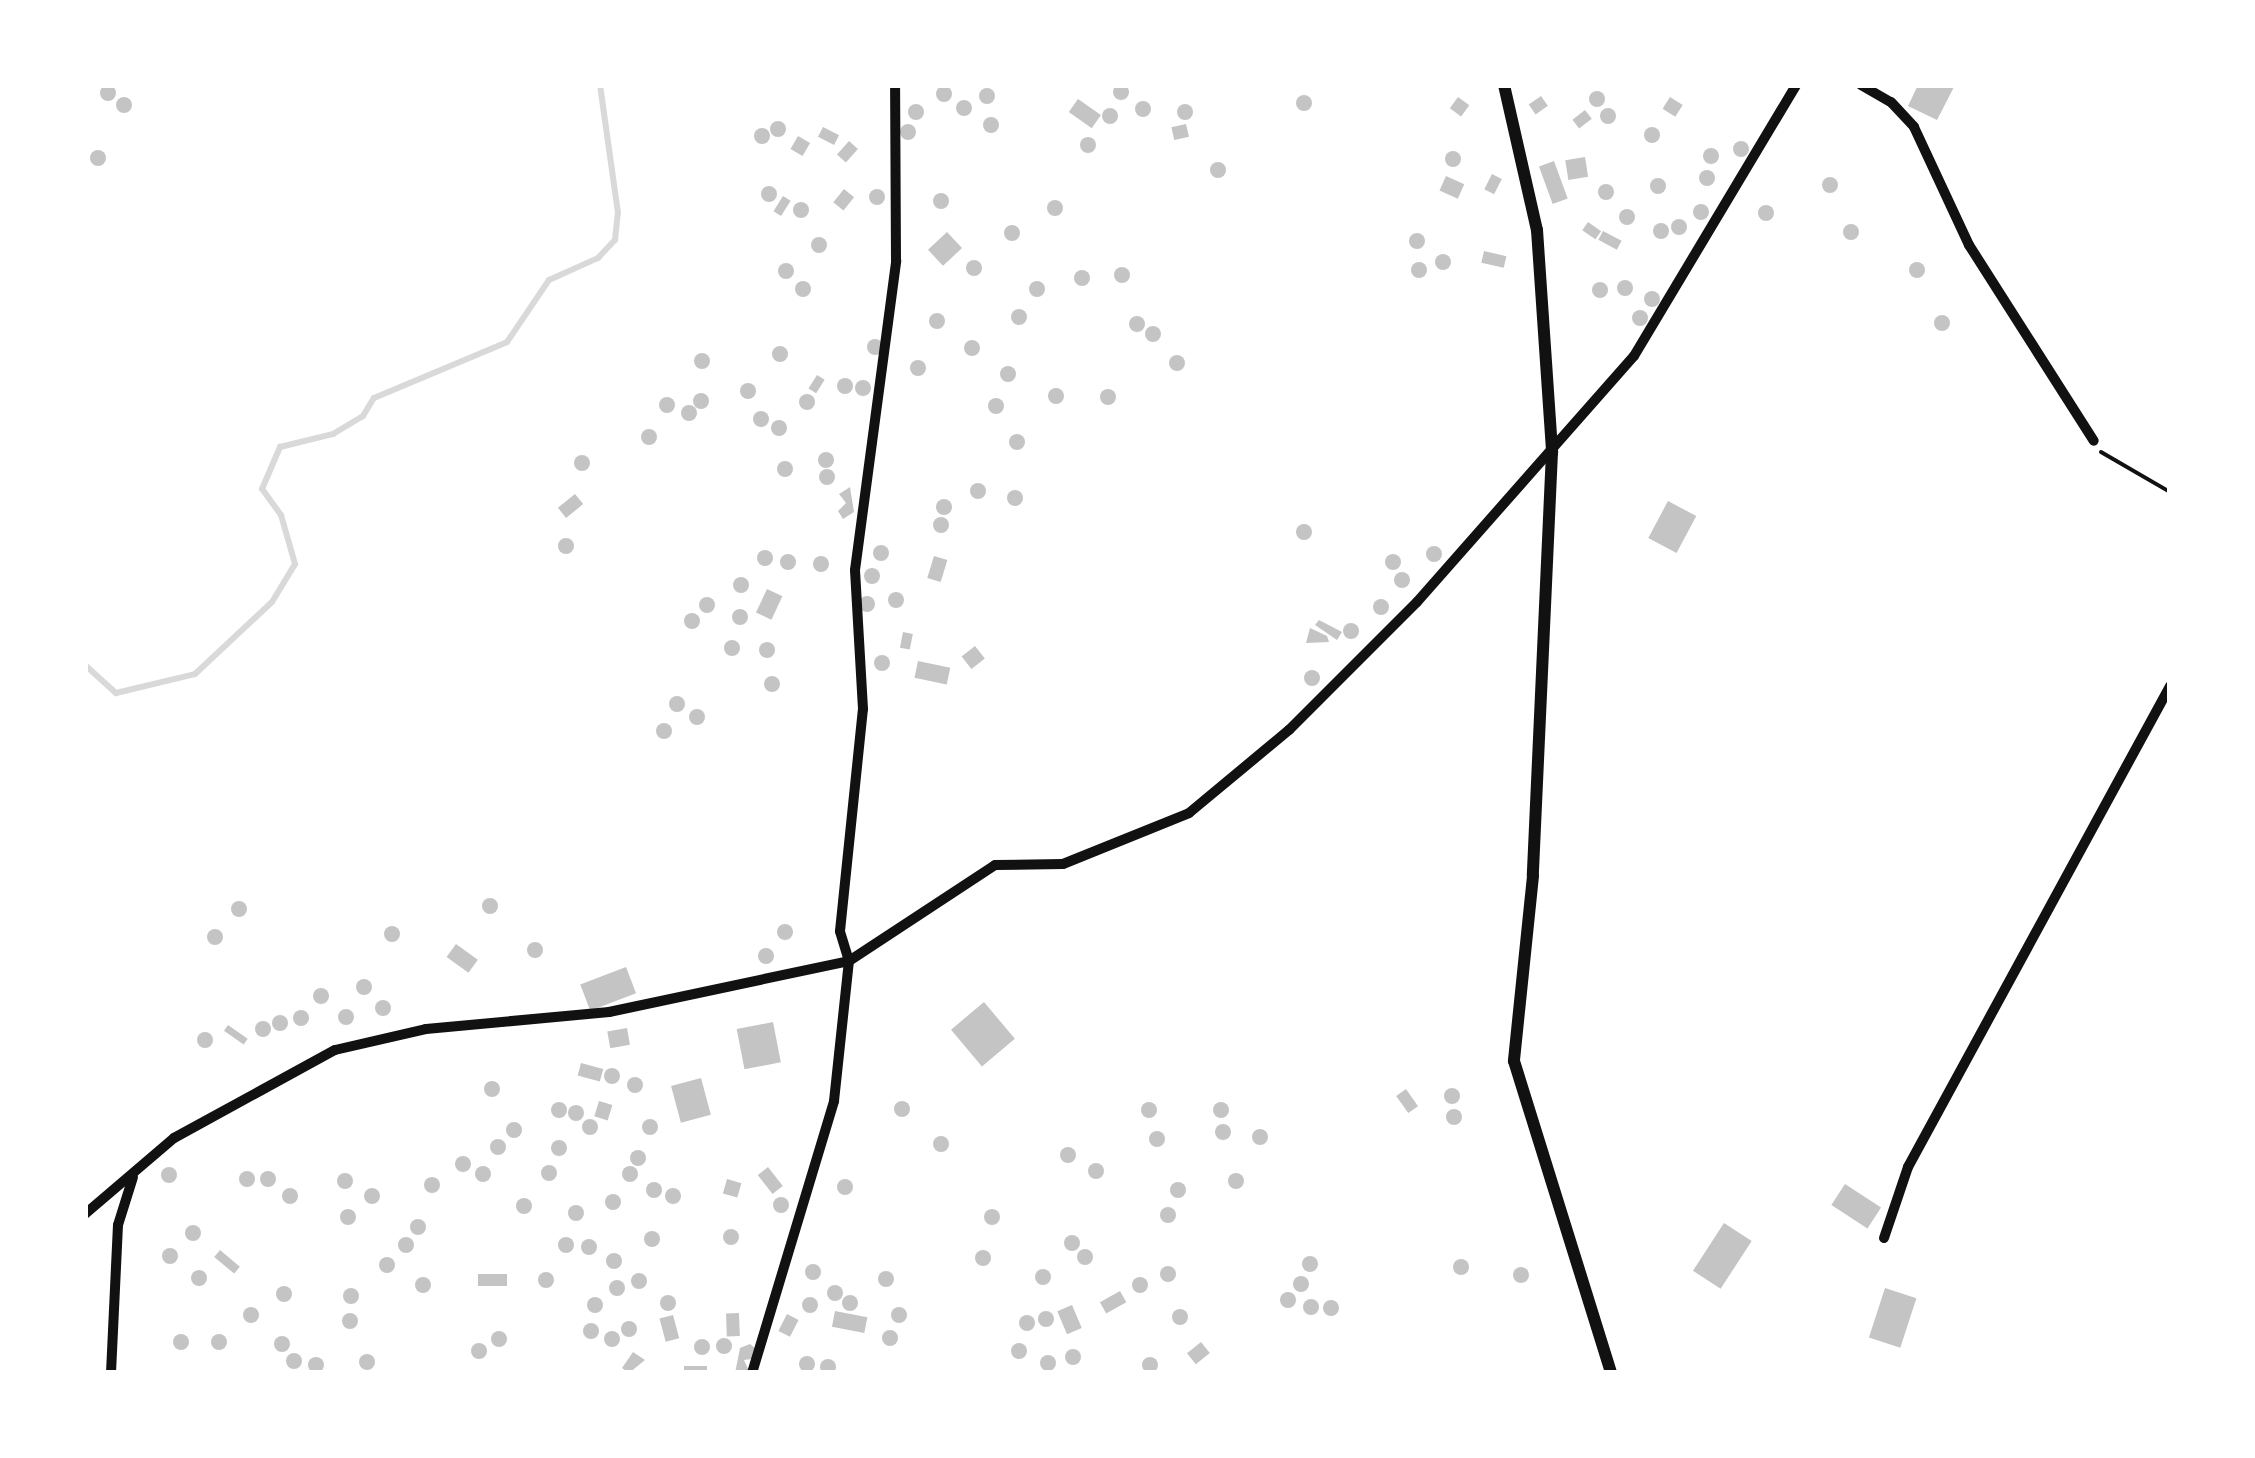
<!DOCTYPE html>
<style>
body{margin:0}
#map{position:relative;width:2255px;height:1458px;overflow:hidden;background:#fff;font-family:Ubuntu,sans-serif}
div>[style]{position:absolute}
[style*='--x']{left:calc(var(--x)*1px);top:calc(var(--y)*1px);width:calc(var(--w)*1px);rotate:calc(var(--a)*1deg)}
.stream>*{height:6px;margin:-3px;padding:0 3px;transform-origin:3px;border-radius:3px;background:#d9d9d9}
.building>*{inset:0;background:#c4c4c4;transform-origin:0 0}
.round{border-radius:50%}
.path>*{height:4px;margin:-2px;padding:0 2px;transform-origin:2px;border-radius:2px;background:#111}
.minor>*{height:10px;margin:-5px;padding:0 5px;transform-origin:5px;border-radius:5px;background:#111}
.tertiary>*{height:12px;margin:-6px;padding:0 6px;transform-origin:6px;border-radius:6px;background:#111}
span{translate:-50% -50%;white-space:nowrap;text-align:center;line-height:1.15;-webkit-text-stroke:9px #fff;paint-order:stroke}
.frame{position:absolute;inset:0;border:88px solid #fff;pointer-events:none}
</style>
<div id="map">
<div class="stream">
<i style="--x:85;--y:665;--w:42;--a:42.1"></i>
<i style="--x:116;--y:693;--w:81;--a:-13.5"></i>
<i style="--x:195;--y:674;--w:105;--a:-43.1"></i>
<i style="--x:272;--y:602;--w:44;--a:-58.8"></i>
<i style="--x:295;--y:564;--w:51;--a:-105.9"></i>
<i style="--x:281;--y:515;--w:32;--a:-126"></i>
<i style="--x:262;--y:489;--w:46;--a:-66.8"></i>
<i style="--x:280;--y:447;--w:55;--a:-13.8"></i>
<i style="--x:333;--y:434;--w:35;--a:-31"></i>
<i style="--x:363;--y:416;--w:21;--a:-59"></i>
<i style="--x:374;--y:398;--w:144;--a:-22.8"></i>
<i style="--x:507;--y:342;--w:75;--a:-55.9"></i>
<i style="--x:549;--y:280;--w:54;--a:-24.2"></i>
<i style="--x:598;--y:258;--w:25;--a:-47"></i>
<i style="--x:615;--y:240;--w:27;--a:-84"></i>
<i style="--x:618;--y:213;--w:129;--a:-98"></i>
</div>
<div class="building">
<i class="round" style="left:1113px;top:84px;width:16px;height:16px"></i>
<i class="round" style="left:100px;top:85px;width:16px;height:16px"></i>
<i style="clip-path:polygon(1918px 85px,1955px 85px,1937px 120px,1908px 106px)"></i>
<i class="round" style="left:936px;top:86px;width:16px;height:16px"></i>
<i class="round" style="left:979px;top:88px;width:16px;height:16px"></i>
<i class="round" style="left:1589px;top:91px;width:16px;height:16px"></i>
<i class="round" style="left:1296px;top:95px;width:16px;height:16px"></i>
<i style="left:1541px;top:96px;width:12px;height:15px;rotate:55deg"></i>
<i class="round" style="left:116px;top:97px;width:16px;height:16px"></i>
<i style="left:1458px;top:97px;width:14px;height:14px;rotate:36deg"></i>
<i style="left:1670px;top:97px;width:15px;height:14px;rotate:32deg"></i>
<i style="left:1078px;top:99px;width:28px;height:16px;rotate:35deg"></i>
<i class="round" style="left:956px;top:100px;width:16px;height:16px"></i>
<i class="round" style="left:1135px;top:101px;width:16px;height:16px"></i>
<i class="round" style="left:908px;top:104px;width:16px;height:16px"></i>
<i class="round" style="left:1177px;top:104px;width:16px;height:16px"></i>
<i class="round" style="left:1102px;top:108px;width:16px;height:16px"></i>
<i class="round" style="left:1600px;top:108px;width:16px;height:16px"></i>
<i style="left:1585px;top:110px;width:11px;height:16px;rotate:52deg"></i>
<i class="round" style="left:983px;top:117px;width:16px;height:16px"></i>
<i class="round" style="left:770px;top:121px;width:16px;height:16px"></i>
<i class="round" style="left:900px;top:124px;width:16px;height:16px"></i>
<i style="left:1186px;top:124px;width:13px;height:15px;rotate:77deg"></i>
<i class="round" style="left:1644px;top:127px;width:16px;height:16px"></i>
<i style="left:823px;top:127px;width:18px;height:11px;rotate:27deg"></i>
<i class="round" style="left:754px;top:128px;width:16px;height:16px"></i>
<i style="left:798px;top:136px;width:14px;height:15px;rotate:30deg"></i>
<i class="round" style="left:1080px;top:137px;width:16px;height:16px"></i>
<i class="round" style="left:1733px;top:141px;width:16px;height:16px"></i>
<i style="left:849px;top:141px;width:12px;height:18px;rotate:42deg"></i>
<i class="round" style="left:1703px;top:148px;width:16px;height:16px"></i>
<i class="round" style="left:90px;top:150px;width:16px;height:16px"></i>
<i class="round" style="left:1445px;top:151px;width:16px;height:16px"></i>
<i style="left:1585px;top:157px;width:20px;height:20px;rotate:81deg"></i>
<i style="left:1554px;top:161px;width:40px;height:16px;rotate:70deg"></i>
<i class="round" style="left:1210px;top:162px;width:16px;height:16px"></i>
<i class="round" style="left:1699px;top:170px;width:16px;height:16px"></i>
<i style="left:1492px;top:174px;width:11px;height:17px;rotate:27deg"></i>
<i style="left:1446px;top:176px;width:20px;height:16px;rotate:24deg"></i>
<i class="round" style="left:1822px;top:177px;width:16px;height:16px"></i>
<i class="round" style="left:1650px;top:178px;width:16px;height:16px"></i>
<i class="round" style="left:1598px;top:184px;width:16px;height:16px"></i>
<i class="round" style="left:761px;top:186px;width:16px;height:16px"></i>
<i class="round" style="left:869px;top:189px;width:16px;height:16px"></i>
<i style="left:844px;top:189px;width:13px;height:17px;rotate:39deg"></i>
<i class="round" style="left:933px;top:193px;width:16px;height:16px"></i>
<i style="left:783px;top:196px;width:9px;height:18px;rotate:32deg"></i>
<i class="round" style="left:1047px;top:200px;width:16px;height:16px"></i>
<i class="round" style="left:793px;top:202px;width:16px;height:16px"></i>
<i class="round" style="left:1693px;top:204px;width:16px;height:16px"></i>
<i class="round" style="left:1758px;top:205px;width:16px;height:16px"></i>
<i class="round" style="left:1619px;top:209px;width:16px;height:16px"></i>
<i class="round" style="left:1671px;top:219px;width:16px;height:16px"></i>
<i style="left:1588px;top:222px;width:16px;height:10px;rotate:35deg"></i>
<i class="round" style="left:1653px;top:223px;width:16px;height:16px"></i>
<i class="round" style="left:1843px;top:224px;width:16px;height:16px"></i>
<i class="round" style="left:1004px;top:225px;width:16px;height:16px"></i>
<i style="left:1603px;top:231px;width:21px;height:10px;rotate:28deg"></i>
<i style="left:947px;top:232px;width:22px;height:26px;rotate:47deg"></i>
<i class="round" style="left:1409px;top:233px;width:16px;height:16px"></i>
<i class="round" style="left:811px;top:237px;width:16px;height:16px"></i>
<i style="left:1484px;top:251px;width:23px;height:12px;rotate:13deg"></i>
<i class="round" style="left:1435px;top:254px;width:16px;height:16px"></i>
<i class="round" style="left:966px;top:260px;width:16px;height:16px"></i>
<i class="round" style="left:1909px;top:262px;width:16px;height:16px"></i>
<i class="round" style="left:1411px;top:262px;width:16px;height:16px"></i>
<i class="round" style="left:778px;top:263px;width:16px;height:16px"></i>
<i class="round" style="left:1114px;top:267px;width:16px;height:16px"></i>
<i class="round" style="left:1074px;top:270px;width:16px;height:16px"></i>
<i class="round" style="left:1617px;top:280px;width:16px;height:16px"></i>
<i class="round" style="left:795px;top:281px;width:16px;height:16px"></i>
<i class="round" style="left:1029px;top:281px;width:16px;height:16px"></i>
<i class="round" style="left:1592px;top:282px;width:16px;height:16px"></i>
<i class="round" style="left:1644px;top:291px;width:16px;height:16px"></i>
<i class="round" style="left:1011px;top:309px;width:16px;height:16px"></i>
<i class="round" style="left:1632px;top:310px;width:16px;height:16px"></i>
<i class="round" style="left:929px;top:313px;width:16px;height:16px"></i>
<i class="round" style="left:1934px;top:315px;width:16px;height:16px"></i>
<i class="round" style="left:1129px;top:316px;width:16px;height:16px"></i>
<i class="round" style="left:1145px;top:326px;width:16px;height:16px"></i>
<i class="round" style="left:867px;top:339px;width:16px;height:16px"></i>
<i class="round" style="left:964px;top:340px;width:16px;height:16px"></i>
<i class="round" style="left:772px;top:346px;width:16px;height:16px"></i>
<i class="round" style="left:694px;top:353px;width:16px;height:16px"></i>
<i class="round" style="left:1169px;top:355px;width:16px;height:16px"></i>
<i class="round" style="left:910px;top:360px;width:16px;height:16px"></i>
<i class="round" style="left:1000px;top:366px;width:16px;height:16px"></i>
<i style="left:817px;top:375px;width:9px;height:16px;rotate:32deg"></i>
<i class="round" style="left:837px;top:378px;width:16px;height:16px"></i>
<i class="round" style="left:855px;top:380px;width:16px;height:16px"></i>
<i class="round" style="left:740px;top:383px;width:16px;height:16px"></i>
<i class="round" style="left:1048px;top:388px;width:16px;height:16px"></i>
<i class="round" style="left:1100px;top:389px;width:16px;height:16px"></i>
<i class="round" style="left:693px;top:393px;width:16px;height:16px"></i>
<i class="round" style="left:799px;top:394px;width:16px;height:16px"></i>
<i class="round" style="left:659px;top:397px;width:16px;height:16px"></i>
<i class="round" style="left:988px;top:398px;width:16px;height:16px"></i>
<i class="round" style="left:681px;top:405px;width:16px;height:16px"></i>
<i class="round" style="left:753px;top:411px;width:16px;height:16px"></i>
<i class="round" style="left:771px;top:420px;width:16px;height:16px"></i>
<i class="round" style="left:641px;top:429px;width:16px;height:16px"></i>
<i class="round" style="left:1009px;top:434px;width:16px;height:16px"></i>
<i class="round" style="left:818px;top:452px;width:16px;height:16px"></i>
<i class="round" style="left:574px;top:455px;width:16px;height:16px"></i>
<i class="round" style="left:777px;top:461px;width:16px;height:16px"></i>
<i class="round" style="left:819px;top:469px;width:16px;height:16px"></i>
<i class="round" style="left:970px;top:483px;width:16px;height:16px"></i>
<i style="clip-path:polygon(850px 487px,854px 512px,843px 519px,838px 511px,846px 503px,839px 494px)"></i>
<i class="round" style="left:1007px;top:490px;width:16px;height:16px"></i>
<i style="left:575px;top:494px;width:13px;height:22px;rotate:51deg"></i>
<i class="round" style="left:936px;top:499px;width:16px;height:16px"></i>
<i style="left:1668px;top:501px;width:32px;height:42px;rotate:28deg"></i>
<i class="round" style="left:933px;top:517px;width:16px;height:16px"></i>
<i class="round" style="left:1296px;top:524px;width:16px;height:16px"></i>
<i class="round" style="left:558px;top:538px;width:16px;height:16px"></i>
<i class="round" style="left:873px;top:545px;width:16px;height:16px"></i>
<i class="round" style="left:1426px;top:546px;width:16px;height:16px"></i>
<i class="round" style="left:757px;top:550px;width:16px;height:16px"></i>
<i class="round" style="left:780px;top:554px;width:16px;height:16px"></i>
<i class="round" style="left:1385px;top:554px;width:16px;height:16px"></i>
<i class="round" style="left:813px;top:556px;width:16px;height:16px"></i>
<i style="left:934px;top:556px;width:14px;height:23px;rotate:17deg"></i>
<i class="round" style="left:864px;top:568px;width:16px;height:16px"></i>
<i class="round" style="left:1394px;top:572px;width:16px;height:16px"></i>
<i class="round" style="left:733px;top:577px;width:16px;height:16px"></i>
<i style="left:767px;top:589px;width:17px;height:26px;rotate:25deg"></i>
<i class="round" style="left:888px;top:592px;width:16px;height:16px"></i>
<i class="round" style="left:859px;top:596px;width:16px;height:16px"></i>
<i class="round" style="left:699px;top:597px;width:16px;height:16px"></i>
<i class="round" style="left:1373px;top:599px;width:16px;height:16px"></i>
<i class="round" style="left:732px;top:609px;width:16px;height:16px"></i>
<i class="round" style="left:684px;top:613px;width:16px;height:16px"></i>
<i style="clip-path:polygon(1319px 620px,1342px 632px,1337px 640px,1315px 625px)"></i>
<i class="round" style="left:1343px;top:623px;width:16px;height:16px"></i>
<i style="clip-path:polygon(1310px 628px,1327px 636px,1329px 642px,1306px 643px)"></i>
<i style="left:903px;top:632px;width:10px;height:16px;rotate:11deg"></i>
<i class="round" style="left:724px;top:640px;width:16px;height:16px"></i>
<i class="round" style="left:759px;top:642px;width:16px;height:16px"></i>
<i style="left:975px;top:646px;width:16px;height:17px;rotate:52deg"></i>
<i class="round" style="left:874px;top:655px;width:16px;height:16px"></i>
<i style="left:918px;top:661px;width:33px;height:17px;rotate:12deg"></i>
<i class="round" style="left:1304px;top:670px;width:16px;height:16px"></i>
<i class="round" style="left:764px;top:676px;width:16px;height:16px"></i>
<i class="round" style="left:669px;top:696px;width:16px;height:16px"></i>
<i class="round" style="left:689px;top:709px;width:16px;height:16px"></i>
<i class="round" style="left:656px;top:723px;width:16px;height:16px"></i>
<i class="round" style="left:482px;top:898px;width:16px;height:16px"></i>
<i class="round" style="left:231px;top:901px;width:16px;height:16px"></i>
<i class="round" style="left:777px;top:924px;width:16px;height:16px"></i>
<i class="round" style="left:384px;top:926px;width:16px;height:16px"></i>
<i class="round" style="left:207px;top:929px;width:16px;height:16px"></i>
<i class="round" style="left:527px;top:942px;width:16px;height:16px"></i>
<i style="left:456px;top:944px;width:27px;height:16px;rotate:36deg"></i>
<i class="round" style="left:758px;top:948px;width:16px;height:16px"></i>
<i style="left:626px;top:967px;width:28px;height:49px;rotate:69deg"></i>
<i class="round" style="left:356px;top:979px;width:16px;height:16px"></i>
<i class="round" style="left:313px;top:988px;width:16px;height:16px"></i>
<i class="round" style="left:375px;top:1000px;width:16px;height:16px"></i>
<i style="left:984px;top:1002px;width:48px;height:43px;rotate:50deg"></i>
<i class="round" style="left:338px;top:1009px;width:16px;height:16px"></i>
<i class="round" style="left:293px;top:1010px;width:16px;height:16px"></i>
<i class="round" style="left:272px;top:1015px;width:16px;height:16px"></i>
<i class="round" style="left:255px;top:1021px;width:16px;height:16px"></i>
<i style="left:773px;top:1022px;width:41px;height:37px;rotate:79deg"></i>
<i style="left:228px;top:1025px;width:24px;height:7px;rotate:35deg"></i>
<i style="left:627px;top:1028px;width:17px;height:20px;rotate:80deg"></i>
<i class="round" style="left:197px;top:1032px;width:16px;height:16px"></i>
<i style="left:581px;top:1063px;width:23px;height:13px;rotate:15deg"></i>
<i class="round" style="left:604px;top:1068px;width:16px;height:16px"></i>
<i class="round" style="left:627px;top:1077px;width:16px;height:16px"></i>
<i style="left:701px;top:1078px;width:38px;height:31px;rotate:75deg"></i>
<i class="round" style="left:484px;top:1081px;width:16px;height:16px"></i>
<i class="round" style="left:1444px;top:1088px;width:16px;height:16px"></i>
<i style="left:1406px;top:1089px;width:21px;height:12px;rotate:55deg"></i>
<i class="round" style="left:894px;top:1101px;width:16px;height:16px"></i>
<i style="left:599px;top:1101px;width:14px;height:16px;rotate:17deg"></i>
<i class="round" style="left:1213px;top:1102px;width:16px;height:16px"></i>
<i class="round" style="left:551px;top:1102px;width:16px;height:16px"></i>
<i class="round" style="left:1141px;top:1102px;width:16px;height:16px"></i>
<i class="round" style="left:568px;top:1105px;width:16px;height:16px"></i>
<i class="round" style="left:1446px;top:1109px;width:16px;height:16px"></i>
<i class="round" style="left:582px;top:1119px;width:16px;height:16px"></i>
<i class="round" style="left:642px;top:1119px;width:16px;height:16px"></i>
<i class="round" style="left:506px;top:1122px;width:16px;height:16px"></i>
<i class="round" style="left:1215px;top:1124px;width:16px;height:16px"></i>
<i class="round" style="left:1252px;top:1129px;width:16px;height:16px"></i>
<i class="round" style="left:1149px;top:1131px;width:16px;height:16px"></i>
<i class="round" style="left:933px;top:1136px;width:16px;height:16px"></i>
<i class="round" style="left:490px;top:1139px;width:16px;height:16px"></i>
<i class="round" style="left:551px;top:1140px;width:16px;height:16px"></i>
<i class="round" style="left:1060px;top:1147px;width:16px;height:16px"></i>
<i class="round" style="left:630px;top:1150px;width:16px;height:16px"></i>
<i class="round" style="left:455px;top:1156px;width:16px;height:16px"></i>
<i class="round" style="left:1088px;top:1163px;width:16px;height:16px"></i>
<i class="round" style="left:541px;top:1165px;width:16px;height:16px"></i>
<i class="round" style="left:622px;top:1166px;width:16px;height:16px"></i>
<i class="round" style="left:475px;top:1166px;width:16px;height:16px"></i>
<i class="round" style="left:161px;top:1167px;width:16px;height:16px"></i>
<i style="left:768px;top:1167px;width:24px;height:13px;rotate:52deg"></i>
<i class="round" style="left:260px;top:1171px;width:16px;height:16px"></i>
<i class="round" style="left:239px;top:1171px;width:16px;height:16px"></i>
<i class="round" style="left:1228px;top:1173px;width:16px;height:16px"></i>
<i class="round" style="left:337px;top:1173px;width:16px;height:16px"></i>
<i class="round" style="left:424px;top:1177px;width:16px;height:16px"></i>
<i class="round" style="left:837px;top:1179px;width:16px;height:16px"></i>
<i style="left:727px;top:1179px;width:15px;height:15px;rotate:16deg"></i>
<i class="round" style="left:646px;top:1182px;width:16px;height:16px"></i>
<i class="round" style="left:1170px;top:1182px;width:16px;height:16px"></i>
<i style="left:1845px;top:1184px;width:43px;height:25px;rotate:33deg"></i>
<i class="round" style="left:665px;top:1188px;width:16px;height:16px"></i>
<i class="round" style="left:364px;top:1188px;width:16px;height:16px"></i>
<i class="round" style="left:282px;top:1188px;width:16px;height:16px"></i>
<i class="round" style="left:605px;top:1194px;width:16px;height:16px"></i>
<i class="round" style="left:773px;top:1197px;width:16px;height:16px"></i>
<i class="round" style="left:516px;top:1198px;width:16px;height:16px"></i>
<i class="round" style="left:568px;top:1205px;width:16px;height:16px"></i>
<i class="round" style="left:1160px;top:1207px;width:16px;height:16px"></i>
<i class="round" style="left:984px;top:1209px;width:16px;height:16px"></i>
<i class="round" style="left:340px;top:1209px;width:16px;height:16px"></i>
<i class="round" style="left:410px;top:1219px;width:16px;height:16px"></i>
<i style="left:1724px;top:1223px;width:33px;height:57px;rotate:33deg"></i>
<i class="round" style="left:185px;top:1225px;width:16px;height:16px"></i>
<i class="round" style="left:723px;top:1229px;width:16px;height:16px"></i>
<i class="round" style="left:644px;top:1231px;width:16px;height:16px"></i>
<i class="round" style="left:1064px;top:1235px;width:16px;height:16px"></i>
<i class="round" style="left:398px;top:1237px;width:16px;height:16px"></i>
<i class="round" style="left:558px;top:1237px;width:16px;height:16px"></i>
<i class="round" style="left:581px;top:1239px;width:16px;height:16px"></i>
<i class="round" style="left:162px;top:1248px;width:16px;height:16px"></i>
<i class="round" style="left:1077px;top:1249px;width:16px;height:16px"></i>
<i class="round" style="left:975px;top:1250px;width:16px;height:16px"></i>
<i style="left:220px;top:1250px;width:26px;height:9px;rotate:40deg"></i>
<i class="round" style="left:606px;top:1253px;width:16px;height:16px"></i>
<i class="round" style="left:1302px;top:1256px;width:16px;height:16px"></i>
<i class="round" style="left:379px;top:1257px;width:16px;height:16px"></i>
<i class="round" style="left:1453px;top:1259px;width:16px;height:16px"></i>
<i class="round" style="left:805px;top:1264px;width:16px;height:16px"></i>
<i class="round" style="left:1160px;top:1266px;width:16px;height:16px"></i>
<i class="round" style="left:1513px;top:1267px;width:16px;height:16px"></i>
<i class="round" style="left:1035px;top:1269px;width:16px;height:16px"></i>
<i class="round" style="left:191px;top:1270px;width:16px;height:16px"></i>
<i class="round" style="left:878px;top:1271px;width:16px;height:16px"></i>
<i class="round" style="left:538px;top:1272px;width:16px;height:16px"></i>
<i class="round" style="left:631px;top:1273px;width:16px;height:16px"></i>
<i style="left:478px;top:1274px;width:29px;height:12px"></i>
<i class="round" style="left:1293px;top:1276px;width:16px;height:16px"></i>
<i class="round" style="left:415px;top:1277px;width:16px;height:16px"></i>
<i class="round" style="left:1132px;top:1277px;width:16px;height:16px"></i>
<i class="round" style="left:609px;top:1280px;width:16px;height:16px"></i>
<i class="round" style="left:827px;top:1285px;width:16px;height:16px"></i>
<i class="round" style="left:276px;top:1286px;width:16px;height:16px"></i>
<i class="round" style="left:343px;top:1288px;width:16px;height:16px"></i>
<i style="left:1885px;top:1288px;width:33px;height:52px;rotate:18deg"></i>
<i style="left:1120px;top:1291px;width:13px;height:23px;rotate:61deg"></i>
<i class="round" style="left:1280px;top:1292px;width:16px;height:16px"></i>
<i class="round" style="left:660px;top:1295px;width:16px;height:16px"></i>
<i class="round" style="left:842px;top:1295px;width:16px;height:16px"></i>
<i class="round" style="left:802px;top:1297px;width:16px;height:16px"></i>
<i class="round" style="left:587px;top:1297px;width:16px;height:16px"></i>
<i class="round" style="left:1303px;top:1299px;width:16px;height:16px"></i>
<i class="round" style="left:1323px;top:1300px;width:16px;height:16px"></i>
<i style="left:1072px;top:1305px;width:25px;height:16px;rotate:67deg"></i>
<i class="round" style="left:243px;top:1307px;width:16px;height:16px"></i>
<i class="round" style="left:891px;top:1307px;width:16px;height:16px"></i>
<i class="round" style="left:1172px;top:1309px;width:16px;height:16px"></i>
<i class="round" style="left:1038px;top:1311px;width:16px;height:16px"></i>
<i style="left:835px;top:1311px;width:33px;height:16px;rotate:11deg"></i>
<i class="round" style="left:342px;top:1313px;width:16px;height:16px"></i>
<i style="left:739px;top:1313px;width:23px;height:13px;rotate:88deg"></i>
<i style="left:787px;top:1314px;width:13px;height:19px;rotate:27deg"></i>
<i class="round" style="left:1019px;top:1315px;width:16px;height:16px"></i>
<i style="left:673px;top:1315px;width:24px;height:14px;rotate:75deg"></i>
<i class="round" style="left:621px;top:1321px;width:16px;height:16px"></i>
<i class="round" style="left:583px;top:1323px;width:16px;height:16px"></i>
<i class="round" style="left:882px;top:1330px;width:16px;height:16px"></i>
<i class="round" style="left:604px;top:1331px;width:16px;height:16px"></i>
<i class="round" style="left:491px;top:1331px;width:16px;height:16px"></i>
<i class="round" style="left:173px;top:1334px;width:16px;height:16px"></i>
<i class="round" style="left:211px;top:1334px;width:16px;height:16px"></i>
<i class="round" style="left:274px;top:1336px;width:16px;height:16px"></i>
<i class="round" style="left:716px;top:1338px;width:16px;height:16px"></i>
<i class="round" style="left:694px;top:1339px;width:16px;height:16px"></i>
<i style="left:1201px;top:1342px;width:14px;height:18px;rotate:51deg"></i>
<i class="round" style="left:1011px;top:1343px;width:16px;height:16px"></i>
<i class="round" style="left:471px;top:1343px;width:16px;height:16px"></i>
<i style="clip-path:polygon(750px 1344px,755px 1348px,752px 1359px,744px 1360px,749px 1371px,735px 1373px,740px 1348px)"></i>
<i class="round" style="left:1065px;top:1349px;width:16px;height:16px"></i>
<i style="clip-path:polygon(633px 1352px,645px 1360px,629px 1373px,622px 1368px)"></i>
<i class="round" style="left:286px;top:1353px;width:16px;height:16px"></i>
<i class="round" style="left:359px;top:1354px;width:16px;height:16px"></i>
<i class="round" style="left:1040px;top:1355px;width:16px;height:16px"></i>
<i class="round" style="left:799px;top:1356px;width:16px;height:16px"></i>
<i class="round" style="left:1142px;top:1357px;width:16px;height:16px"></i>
<i class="round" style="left:308px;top:1357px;width:16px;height:16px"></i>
<i class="round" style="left:820px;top:1359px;width:16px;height:16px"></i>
<i style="left:684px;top:1366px;width:23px;height:7px"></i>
</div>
<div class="path">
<i style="--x:2101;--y:452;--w:80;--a:30.1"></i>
</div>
<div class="minor">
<i style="--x:1861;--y:85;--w:34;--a:30"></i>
<i style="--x:1891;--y:102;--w:34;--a:47"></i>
<i style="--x:1914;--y:127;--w:130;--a:65"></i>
<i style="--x:1969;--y:245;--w:232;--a:57.5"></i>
<i style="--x:85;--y:1214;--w:117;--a:-40.5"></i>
<i style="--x:174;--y:1138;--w:183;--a:-28.7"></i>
<i style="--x:335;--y:1050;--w:93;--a:-13"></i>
<i style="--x:426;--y:1029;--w:184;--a:-5.3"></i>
<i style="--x:609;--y:1012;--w:245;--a:-12"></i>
<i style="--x:849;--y:961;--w:31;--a:-107"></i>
<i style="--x:840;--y:931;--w:223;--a:-84.1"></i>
<i style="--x:863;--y:709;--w:139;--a:-93.3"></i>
<i style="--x:855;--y:570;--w:312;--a:-82.4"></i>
<i style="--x:896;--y:261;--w:176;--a:-90.3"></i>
<i style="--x:1884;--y:1238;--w:75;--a:-71.3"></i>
<i style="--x:1908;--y:1167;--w:548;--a:-61.42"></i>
<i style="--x:111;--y:1373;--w:148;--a:-87.3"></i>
<i style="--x:118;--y:1225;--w:50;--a:-72.6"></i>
<i style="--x:752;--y:1373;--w:284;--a:-73.2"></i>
<i style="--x:834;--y:1101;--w:141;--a:-83.9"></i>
<i style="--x:849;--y:961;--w:175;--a:-33.3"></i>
<i style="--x:995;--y:865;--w:68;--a:-0.8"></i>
<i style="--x:1063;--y:864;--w:136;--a:-22"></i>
<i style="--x:1189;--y:813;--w:130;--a:-39.7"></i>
<i style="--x:1289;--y:730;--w:181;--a:-45"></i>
<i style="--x:1417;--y:602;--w:328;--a:-48.6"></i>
<i style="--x:1634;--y:356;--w:316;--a:-59.1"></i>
</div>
<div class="tertiary">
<i style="--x:1504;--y:85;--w:149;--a:77.2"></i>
<i style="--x:1537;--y:230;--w:223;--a:86.1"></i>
<i style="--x:1552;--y:452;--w:424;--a:92.6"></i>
<i style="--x:1533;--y:876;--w:186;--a:95.9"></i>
<i style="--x:1514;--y:1061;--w:327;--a:72.7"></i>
</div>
<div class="frame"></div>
</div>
